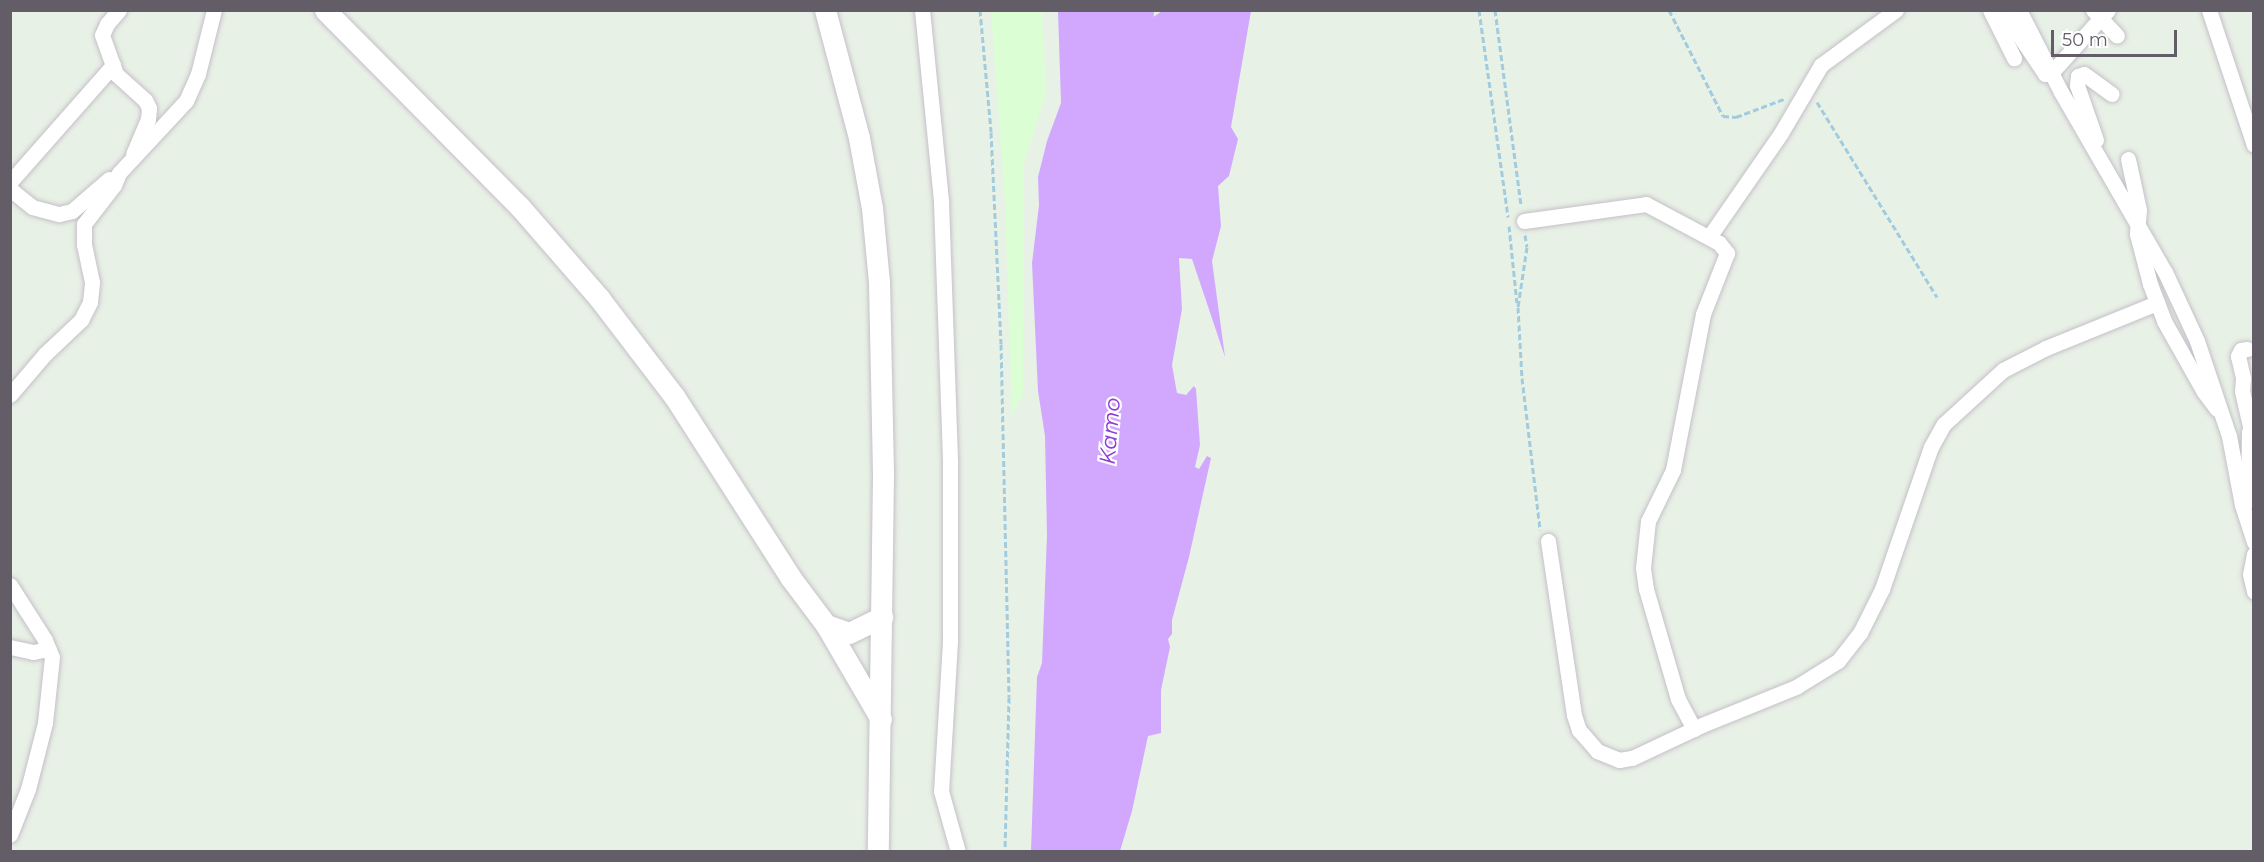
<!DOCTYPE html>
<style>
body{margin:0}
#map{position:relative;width:2264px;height:862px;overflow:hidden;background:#e8f1e6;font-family:Montserrat,sans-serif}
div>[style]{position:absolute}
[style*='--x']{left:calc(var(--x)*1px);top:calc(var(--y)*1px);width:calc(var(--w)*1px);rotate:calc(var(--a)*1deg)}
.sand>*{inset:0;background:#dcfed4}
.water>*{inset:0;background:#d2a8ff}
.river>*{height:30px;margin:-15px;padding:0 15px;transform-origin:15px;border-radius:15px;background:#d2a8ff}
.path>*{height:3px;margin-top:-1.5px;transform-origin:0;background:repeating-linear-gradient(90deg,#a2ccde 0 6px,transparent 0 9px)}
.roads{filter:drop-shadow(0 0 2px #c5bfc8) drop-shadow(0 0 2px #c5bfc8)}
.street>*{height:15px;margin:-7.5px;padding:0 7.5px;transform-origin:7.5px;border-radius:7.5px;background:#fff}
.secondary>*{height:21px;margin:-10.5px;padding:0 10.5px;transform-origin:10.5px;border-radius:10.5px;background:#fff}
span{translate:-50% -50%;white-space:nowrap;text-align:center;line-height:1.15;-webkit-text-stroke:4.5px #fff;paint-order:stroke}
.water-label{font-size:22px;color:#8f3cd1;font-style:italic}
.frame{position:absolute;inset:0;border:12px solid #635d68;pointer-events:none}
.scale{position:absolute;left:2051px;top:30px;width:126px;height:27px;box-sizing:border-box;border:3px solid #635d68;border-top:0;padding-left:8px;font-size:18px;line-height:21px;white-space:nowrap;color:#635d68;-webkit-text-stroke:4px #fff;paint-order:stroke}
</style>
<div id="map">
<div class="sand">
<i style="clip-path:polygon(991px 11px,1042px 11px,1046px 92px,1024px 163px,1023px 394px,1012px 416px,1005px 203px)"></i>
</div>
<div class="water">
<i style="clip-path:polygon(1058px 11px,1131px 11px,1149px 20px,1162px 11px,1251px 11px,1231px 127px,1238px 139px,1229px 176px,1218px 186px,1221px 226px,1212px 261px,1225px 357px,1192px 259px,1179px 258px,1182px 309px,1172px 365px,1177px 393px,1186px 395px,1194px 386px,1196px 389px,1200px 445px,1195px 467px,1199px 469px,1207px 456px,1211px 458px,1189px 557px,1172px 620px,1172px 634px,1168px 639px,1170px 647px,1161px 690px,1161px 733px,1148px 736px,1132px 811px,1120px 851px,1031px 851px,1037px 677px,1042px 663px,1047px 535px,1045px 436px,1038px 391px,1032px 263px,1039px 205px,1038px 177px,1047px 141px,1061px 103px)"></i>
</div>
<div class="river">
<i style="--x:1137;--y:56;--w:46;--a:-87.5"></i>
</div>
<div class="path">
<i style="--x:980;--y:10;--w:122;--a:84.8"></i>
<i style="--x:991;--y:132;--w:212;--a:87.3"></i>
<i style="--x:1001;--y:344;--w:353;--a:88.7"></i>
<i style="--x:1009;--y:697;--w:155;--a:91.5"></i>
<i style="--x:1479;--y:10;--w:209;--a:82"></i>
<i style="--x:1495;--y:10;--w:197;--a:82.4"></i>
<i style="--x:1669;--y:10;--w:119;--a:63"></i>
<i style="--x:1723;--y:116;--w:13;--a:4"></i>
<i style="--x:1736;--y:117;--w:51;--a:-20.6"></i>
<i style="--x:1817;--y:102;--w:229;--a:58.4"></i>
<i style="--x:1509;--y:226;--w:77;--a:84.1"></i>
<i style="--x:1525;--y:235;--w:12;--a:81"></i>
<i style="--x:1527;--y:247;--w:61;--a:98.5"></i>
<i style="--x:1518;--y:307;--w:71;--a:86.8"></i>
<i style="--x:1522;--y:378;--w:153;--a:83.2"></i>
</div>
<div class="roads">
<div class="street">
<i style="--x:119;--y:10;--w:18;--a:131"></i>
<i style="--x:107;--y:24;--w:12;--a:114"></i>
<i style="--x:102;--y:35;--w:41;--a:70.3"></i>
<i style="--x:116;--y:74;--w:39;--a:42"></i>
<i style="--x:145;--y:100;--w:9;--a:63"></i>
<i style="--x:149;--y:108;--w:11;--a:95"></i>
<i style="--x:148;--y:119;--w:38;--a:113"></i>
<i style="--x:922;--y:10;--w:193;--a:84.3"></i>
<i style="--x:941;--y:202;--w:262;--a:88"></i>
<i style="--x:950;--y:464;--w:177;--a:90"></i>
<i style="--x:950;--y:641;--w:150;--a:93.4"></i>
<i style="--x:941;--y:791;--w:63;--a:74.4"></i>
<i style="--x:1990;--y:10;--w:54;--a:63.4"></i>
<i style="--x:2002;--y:10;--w:77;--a:56.1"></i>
<i style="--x:2045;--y:74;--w:6;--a:-9"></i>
<i style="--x:2051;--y:73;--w:85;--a:-47.9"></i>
<i style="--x:2019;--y:10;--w:92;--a:62.9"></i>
<i style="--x:2061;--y:92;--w:208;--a:60"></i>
<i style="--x:2165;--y:272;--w:76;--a:65.1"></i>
<i style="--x:2197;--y:341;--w:100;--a:71.4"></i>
<i style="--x:2229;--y:436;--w:70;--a:79.3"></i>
<i style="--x:2242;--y:505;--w:39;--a:72"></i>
<i style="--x:2093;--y:10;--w:35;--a:47"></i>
<i style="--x:2209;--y:10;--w:142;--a:71.6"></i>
<i style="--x:2096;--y:140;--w:58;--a:-109.1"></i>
<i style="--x:2077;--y:85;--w:9;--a:-84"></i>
<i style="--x:2078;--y:76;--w:6;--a:-18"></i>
<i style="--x:2084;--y:74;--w:34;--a:36"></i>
<i style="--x:2128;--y:159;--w:52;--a:77.8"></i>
<i style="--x:2139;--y:210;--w:24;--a:95"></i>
<i style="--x:2137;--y:234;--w:52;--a:75.4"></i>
<i style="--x:2150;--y:284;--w:40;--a:69"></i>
<i style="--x:2164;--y:321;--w:81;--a:60.6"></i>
<i style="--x:2204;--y:392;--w:21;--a:53"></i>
<i style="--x:10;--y:182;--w:156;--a:-48.6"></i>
<i style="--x:10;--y:189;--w:28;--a:39"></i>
<i style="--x:32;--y:207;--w:28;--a:15"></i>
<i style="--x:59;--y:214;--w:13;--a:-13"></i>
<i style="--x:72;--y:211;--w:49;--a:-40.9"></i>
<i style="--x:1524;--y:221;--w:123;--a:-7.9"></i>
<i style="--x:1646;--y:204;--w:83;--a:28.1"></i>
<i style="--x:1719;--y:243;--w:13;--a:51"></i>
<i style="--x:1727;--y:253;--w:66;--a:111.5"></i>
<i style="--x:1703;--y:314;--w:159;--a:100.9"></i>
<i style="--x:1673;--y:470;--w:57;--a:116.1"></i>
<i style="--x:1648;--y:521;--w:47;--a:96.1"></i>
<i style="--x:1643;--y:568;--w:21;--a:82"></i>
<i style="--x:1646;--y:589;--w:115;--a:73.8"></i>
<i style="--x:1678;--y:699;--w:34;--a:62"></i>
<i style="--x:1709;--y:237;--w:126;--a:-55.3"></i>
<i style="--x:1781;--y:133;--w:79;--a:-59.5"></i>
<i style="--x:1821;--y:65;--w:93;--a:-36.3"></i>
<i style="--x:2247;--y:349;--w:6;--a:171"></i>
<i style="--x:2241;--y:350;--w:7;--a:117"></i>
<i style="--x:2238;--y:356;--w:23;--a:77"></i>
<i style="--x:2243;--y:378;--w:13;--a:94"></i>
<i style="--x:2242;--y:391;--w:54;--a:77.2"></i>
<i style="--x:10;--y:395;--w:54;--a:-49.5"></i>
<i style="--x:45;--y:354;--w:50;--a:-43.4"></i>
<i style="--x:81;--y:320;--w:20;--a:-63"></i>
<i style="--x:90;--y:302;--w:20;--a:-84"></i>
<i style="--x:92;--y:282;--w:38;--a:-102"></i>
<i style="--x:84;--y:245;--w:21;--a:-90"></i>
<i style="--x:84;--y:224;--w:49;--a:-52.4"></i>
<i style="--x:114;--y:185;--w:13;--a:-67"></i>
<i style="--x:119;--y:173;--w:98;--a:-47.1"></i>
<i style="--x:186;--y:101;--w:30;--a:-66"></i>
<i style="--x:198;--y:74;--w:66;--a:-76"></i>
<i style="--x:2248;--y:501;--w:69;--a:-89.2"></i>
<i style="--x:1548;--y:541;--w:176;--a:81.5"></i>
<i style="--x:1574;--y:715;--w:16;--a:72"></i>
<i style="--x:1579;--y:730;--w:28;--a:49"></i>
<i style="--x:1597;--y:751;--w:24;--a:22"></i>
<i style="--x:1619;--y:760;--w:13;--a:-9"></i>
<i style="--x:1632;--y:758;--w:77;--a:-25.2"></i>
<i style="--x:1702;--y:725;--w:101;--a:-22"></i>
<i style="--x:1796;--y:687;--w:49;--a:-31.8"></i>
<i style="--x:1838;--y:661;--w:36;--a:-52"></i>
<i style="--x:1860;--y:633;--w:49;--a:-63.4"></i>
<i style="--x:1882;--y:589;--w:150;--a:-71"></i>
<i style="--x:1931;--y:447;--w:26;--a:-61"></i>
<i style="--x:1944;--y:424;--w:80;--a:-42.5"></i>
<i style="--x:2003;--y:370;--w:48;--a:-27.1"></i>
<i style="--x:2046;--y:348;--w:120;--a:-22.1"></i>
<i style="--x:2254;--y:554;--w:20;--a:101"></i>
<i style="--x:2250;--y:574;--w:18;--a:77"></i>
<i style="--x:10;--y:585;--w:65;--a:57.5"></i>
<i style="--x:45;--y:640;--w:18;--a:68"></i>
<i style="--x:52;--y:657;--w:66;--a:96.1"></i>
<i style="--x:45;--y:723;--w:68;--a:104.4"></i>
<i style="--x:28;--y:789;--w:49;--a:111.4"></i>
<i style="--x:10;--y:647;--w:24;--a:12"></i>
<i style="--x:33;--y:652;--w:16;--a:-11"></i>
</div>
<div class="secondary">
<i style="--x:325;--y:10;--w:277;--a:45.3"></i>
<i style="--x:520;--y:207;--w:121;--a:49"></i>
<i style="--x:599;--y:298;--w:123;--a:52.6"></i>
<i style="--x:674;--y:396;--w:215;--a:57.3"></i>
<i style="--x:790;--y:577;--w:60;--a:53.1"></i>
<i style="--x:826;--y:625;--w:109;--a:59.7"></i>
<i style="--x:825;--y:10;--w:132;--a:75.1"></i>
<i style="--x:859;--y:138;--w:71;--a:79.5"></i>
<i style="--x:872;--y:208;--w:74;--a:84.6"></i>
<i style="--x:879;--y:282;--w:194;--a:88.8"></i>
<i style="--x:883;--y:476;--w:376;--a:90.8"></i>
<i style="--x:826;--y:625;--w:24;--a:19"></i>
<i style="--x:849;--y:633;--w:37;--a:-26"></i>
</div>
</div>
<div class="water-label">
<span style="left:1110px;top:431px;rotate:-85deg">Kamo</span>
</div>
<div class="frame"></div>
<div class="scale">50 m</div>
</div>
